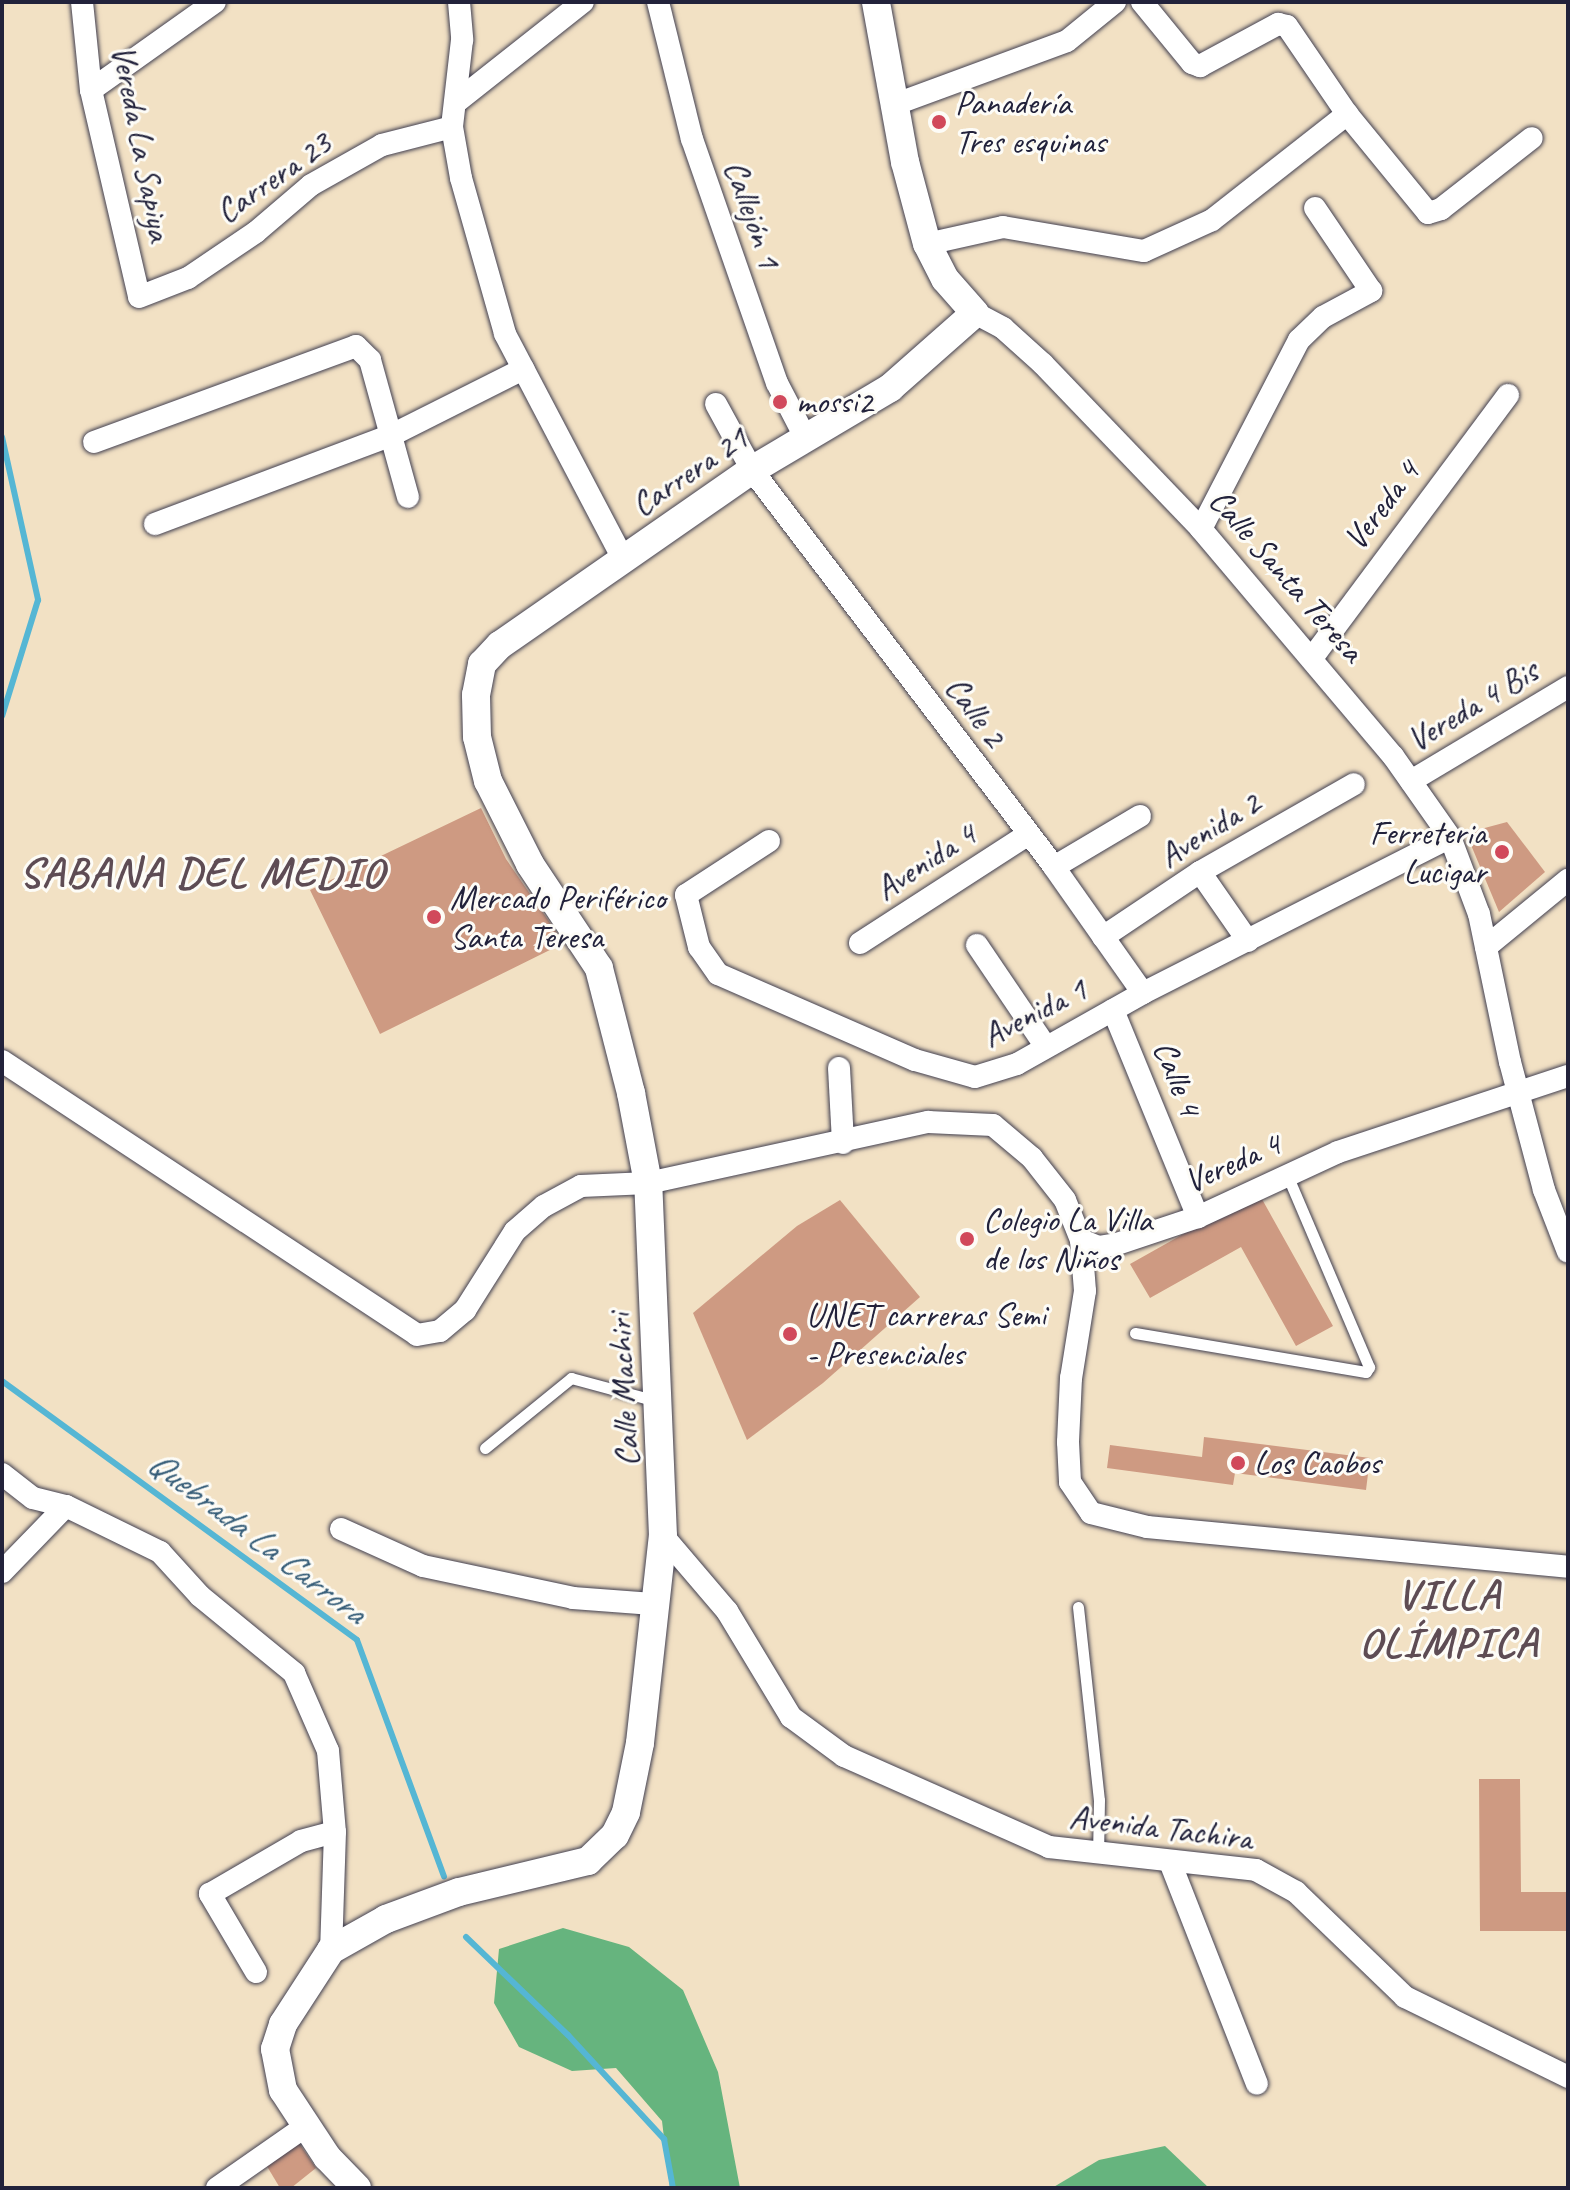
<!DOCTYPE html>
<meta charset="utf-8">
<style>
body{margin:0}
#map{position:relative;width:1570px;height:2190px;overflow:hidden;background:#f2e1c4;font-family:Caveat,sans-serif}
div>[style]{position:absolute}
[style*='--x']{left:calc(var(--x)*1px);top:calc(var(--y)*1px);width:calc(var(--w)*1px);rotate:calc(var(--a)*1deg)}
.forest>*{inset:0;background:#66b47e}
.stream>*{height:6px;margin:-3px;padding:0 3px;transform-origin:3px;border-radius:3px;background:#55b6d4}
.building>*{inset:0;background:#ce9a82}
.roads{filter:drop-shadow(0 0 2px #413f50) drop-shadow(0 0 2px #413f50)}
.service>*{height:11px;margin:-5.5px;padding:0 5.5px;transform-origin:5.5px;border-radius:5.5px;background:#fff}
.minor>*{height:22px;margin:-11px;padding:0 11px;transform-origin:11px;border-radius:11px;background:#fff}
.tertiary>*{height:28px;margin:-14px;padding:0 14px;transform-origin:14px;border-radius:14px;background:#fff}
.dots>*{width:22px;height:22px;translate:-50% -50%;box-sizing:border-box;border:4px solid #fdfcf7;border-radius:50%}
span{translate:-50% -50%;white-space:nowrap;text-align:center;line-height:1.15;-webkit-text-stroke:6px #fdfcf7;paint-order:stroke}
.poi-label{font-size:34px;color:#22223b}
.left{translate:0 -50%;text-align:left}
.right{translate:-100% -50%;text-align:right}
.street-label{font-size:34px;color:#22223b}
.water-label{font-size:36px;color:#365d78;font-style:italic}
.district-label{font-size:42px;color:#5e4c54;font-weight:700;letter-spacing:2px}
.frame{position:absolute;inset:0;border:4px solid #22223b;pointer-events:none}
</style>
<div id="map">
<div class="forest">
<i style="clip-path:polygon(563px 1928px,629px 1947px,683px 1990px,718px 2072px,740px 2188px,670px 2188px,662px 2121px,616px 2068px,572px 2071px,519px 2047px,494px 2003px,499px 1949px)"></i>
<i style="clip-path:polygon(1165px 2146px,1209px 2188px,1052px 2188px,1099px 2160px)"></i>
</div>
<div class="stream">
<i style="--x:2;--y:437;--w:167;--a:77.5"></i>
<i style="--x:38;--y:600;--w:121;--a:107.2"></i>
<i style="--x:2;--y:1381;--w:439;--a:36.1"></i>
<i style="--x:357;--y:1640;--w:252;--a:69.8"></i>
<i style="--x:466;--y:1937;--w:141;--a:43.9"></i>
<i style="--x:568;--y:2035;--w:142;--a:47.3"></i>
<i style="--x:664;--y:2139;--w:50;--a:79.6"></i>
</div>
<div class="building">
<i style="clip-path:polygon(481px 808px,506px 859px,564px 943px,380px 1034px,310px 890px)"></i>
<i style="clip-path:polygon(1507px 822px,1545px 872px,1499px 912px,1466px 833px)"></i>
<i style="clip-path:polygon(1258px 1192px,1333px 1326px,1296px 1346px,1241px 1247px,1150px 1298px,1130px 1264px)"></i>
<i style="clip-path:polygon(840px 1200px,920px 1297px,823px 1383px,747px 1440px,693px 1313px,797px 1226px)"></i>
<i style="clip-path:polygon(1204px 1437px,1370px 1458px,1366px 1490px,1235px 1473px,1233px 1485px,1107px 1468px,1110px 1445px,1202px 1457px)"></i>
<i style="clip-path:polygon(1479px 1779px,1520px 1779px,1521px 1892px,1568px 1892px,1568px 1931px,1480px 1931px)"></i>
<i style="clip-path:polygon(297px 2140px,316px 2168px,291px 2188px,280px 2188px,262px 2158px)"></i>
</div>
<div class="roads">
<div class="service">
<i style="--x:1135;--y:1333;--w:234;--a:9.6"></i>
<i style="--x:1366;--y:1372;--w:6;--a:-59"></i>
<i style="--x:1369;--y:1367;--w:209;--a:-113.1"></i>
<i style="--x:485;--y:1448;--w:111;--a:-39.1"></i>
<i style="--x:571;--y:1378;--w:88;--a:15.1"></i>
<i style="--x:1078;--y:1607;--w:194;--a:83.8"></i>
<i style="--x:1099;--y:1800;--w:55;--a:91"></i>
</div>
<div class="minor">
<i style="--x:82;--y:2;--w:88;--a:84.2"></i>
<i style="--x:91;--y:90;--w:212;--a:76.9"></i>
<i style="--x:139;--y:297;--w:53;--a:-21.2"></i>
<i style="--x:188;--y:278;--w:82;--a:-34.1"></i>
<i style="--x:256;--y:232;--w:72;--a:-40.5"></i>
<i style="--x:311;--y:185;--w:81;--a:-29.4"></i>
<i style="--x:382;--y:145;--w:72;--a:-14.4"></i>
<i style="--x:459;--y:2;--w:38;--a:85"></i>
<i style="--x:462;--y:40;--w:88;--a:96.6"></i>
<i style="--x:452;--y:127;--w:52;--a:80"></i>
<i style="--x:461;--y:178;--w:162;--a:74.2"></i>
<i style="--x:505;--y:334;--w:254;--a:62.3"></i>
<i style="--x:658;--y:2;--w:141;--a:76.1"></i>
<i style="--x:692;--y:139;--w:258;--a:70.8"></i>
<i style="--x:777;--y:383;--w:63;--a:62.6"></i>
<i style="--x:1142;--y:2;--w:79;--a:50.7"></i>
<i style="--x:1192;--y:63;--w:9;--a:21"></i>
<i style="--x:1200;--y:66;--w:89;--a:-28.3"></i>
<i style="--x:1278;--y:24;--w:9;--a:13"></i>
<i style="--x:1287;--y:26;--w:107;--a:55.7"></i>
<i style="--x:1347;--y:114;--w:128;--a:50.7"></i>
<i style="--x:1428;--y:213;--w:14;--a:-17"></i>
<i style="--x:1441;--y:209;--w:115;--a:-38"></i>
<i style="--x:91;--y:90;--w:152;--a:-35.4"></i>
<i style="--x:455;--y:103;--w:163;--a:-38.3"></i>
<i style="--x:896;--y:104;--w:182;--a:-20.2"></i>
<i style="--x:1067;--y:41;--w:62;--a:-39.1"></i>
<i style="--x:927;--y:244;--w:78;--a:-12.6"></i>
<i style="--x:1003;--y:227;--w:143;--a:9.7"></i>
<i style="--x:1144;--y:251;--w:75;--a:-24.5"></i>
<i style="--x:1212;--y:220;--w:172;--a:-38.1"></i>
<i style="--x:975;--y:313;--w:32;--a:28"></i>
<i style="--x:1003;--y:328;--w:54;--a:42"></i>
<i style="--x:1043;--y:364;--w:228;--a:46.2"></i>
<i style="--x:1201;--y:529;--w:297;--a:49.8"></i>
<i style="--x:1393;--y:756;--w:99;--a:54.9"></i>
<i style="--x:1450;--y:837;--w:82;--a:69.4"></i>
<i style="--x:1479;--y:914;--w:151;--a:78.2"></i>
<i style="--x:1510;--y:1062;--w:132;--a:75.1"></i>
<i style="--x:1544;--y:1190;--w:66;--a:68.8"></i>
<i style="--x:716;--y:404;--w:75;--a:61.4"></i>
<i style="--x:752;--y:470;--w:499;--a:52.7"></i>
<i style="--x:1054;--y:867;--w:154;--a:54.8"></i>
<i style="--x:94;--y:442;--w:279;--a:-20.1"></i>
<i style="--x:356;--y:346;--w:20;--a:45"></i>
<i style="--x:370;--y:360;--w:142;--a:74.5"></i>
<i style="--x:155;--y:524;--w:253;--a:-20.6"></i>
<i style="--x:392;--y:435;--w:147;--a:-26.7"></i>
<i style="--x:1201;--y:529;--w:213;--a:-62.6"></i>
<i style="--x:1299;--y:340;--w:33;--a:-44"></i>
<i style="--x:1323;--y:317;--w:55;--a:-28.4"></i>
<i style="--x:1371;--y:291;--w:100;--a:-124"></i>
<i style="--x:1312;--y:658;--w:328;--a:-53.3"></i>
<i style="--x:1411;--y:781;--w:183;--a:-30.9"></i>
<i style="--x:769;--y:841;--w:99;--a:147"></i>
<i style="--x:686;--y:895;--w:54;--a:76"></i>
<i style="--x:699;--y:947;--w:33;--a:55"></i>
<i style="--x:718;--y:974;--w:215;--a:23.6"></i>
<i style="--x:915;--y:1060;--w:62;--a:15.8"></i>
<i style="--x:975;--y:1077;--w:44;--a:-17.2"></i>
<i style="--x:1017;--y:1064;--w:145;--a:-29.4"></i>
<i style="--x:1143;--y:993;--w:344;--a:-26.9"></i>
<i style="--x:1054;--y:867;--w:100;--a:-30.7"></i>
<i style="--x:1200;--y:872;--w:84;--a:55.2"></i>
<i style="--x:1103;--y:937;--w:117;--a:-33.8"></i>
<i style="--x:1200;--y:872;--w:177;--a:-29.7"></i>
<i style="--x:860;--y:943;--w:199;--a:-32.9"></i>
<i style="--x:977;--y:945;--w:123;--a:55.9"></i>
<i style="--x:1486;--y:947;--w:106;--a:-39.3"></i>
<i style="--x:1113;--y:1010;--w:224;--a:67.7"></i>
<i style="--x:2;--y:1061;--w:497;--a:33.4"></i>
<i style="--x:417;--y:1335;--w:23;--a:-10"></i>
<i style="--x:440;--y:1331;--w:33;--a:-40"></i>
<i style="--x:465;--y:1310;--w:93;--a:-57.7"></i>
<i style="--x:515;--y:1231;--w:38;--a:-41"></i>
<i style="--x:544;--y:1206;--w:42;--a:-28.4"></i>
<i style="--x:581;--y:1186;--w:67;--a:-2.6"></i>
<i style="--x:648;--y:1183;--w:287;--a:-12.3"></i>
<i style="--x:928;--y:1122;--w:65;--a:2.6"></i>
<i style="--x:993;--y:1125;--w:51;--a:40.2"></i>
<i style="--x:1032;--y:1158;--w:53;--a:51.8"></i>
<i style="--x:1065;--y:1200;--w:43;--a:68.2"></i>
<i style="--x:1081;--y:1240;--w:51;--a:85.5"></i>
<i style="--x:1085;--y:1291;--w:88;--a:99.1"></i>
<i style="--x:1071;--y:1378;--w:64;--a:92.7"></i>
<i style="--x:1068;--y:1442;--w:40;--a:87.1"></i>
<i style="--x:1070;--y:1482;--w:37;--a:56"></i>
<i style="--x:1091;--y:1513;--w:58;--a:14"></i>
<i style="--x:1147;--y:1527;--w:423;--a:5.4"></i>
<i style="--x:839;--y:1068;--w:75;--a:86.9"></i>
<i style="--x:1081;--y:1240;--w:18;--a:22"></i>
<i style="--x:1098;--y:1247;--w:19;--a:-9"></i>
<i style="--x:1117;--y:1244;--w:85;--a:-18.4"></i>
<i style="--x:1198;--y:1217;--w:154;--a:-24.9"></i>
<i style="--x:1338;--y:1152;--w:242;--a:-18.3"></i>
<i style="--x:2;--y:1474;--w:39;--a:38"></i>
<i style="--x:33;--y:1498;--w:34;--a:14"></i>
<i style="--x:66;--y:1506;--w:105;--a:26.1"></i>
<i style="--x:160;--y:1552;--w:59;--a:47.7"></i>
<i style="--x:200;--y:1596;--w:122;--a:39.3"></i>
<i style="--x:294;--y:1673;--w:85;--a:66.4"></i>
<i style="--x:328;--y:1751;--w:81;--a:85.1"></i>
<i style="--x:335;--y:1832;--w:118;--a:91.9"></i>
<i style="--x:341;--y:1529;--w:90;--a:24.3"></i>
<i style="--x:423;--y:1566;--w:153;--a:12"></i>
<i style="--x:573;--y:1598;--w:80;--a:4.3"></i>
<i style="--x:663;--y:1536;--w:99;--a:49.5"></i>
<i style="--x:727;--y:1611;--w:124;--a:58.9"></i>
<i style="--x:791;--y:1717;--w:66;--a:36.3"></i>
<i style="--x:844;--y:1756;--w:224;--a:23.9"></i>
<i style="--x:1049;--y:1847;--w:208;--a:6.3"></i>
<i style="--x:1256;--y:1870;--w:46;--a:28.8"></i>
<i style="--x:1296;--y:1892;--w:151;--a:43.9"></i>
<i style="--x:1405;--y:1997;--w:182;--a:26.1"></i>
<i style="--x:2;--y:1572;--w:92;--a:-45.9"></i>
<i style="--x:1170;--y:1862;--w:238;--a:68.6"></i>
<i style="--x:256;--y:1972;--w:91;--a:-120.5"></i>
<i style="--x:210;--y:1894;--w:105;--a:-30.2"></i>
<i style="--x:301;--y:1841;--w:35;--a:-15"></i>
<i style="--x:217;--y:2188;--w:108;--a:-34.9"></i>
</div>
<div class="tertiary">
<i style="--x:357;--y:2188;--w:43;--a:-134.1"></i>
<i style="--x:327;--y:2157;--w:80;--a:-123.3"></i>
<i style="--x:283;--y:2090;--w:42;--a:-101"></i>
<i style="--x:275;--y:2049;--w:26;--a:-72"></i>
<i style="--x:283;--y:2024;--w:88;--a:-57"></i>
<i style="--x:331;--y:1950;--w:63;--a:-29.4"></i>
<i style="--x:386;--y:1919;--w:78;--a:-20.3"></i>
<i style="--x:459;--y:1892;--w:133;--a:-13.5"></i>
<i style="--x:588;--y:1861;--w:37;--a:-44"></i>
<i style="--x:615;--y:1835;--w:25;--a:-64"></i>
<i style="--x:626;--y:1812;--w:70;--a:-78.5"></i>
<i style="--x:640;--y:1743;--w:208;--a:-83.7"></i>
<i style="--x:663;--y:1536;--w:353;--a:-92.4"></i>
<i style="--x:648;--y:1183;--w:92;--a:-100.7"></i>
<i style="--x:631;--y:1093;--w:129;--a:-104.4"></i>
<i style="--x:599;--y:968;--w:125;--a:-123.6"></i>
<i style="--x:530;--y:864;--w:93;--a:-116.8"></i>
<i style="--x:488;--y:781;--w:45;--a:-104"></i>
<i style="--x:477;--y:737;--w:42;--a:-91.4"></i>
<i style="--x:476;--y:695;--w:32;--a:-79"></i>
<i style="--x:482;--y:664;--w:26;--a:-47"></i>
<i style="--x:500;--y:645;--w:307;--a:-34.8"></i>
<i style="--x:752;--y:470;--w:161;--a:-30.7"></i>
<i style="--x:890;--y:388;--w:113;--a:-41.4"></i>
<i style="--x:975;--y:313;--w:45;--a:-131.4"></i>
<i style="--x:945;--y:279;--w:39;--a:-117"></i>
<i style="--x:927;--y:244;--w:85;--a:-105"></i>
<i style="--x:905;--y:162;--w:163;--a:-100.3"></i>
</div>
</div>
<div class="dots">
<i style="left:939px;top:122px;background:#d1495b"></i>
<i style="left:780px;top:402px;background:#d1495b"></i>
<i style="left:1502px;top:852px;background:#d1495b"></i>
<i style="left:434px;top:917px;background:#d1495b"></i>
<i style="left:967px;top:1239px;background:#d1495b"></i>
<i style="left:790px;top:1334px;background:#d1495b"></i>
<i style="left:1238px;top:1463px;background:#d1495b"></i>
</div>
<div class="poi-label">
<span class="left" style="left:955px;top:122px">Panadería<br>Tres esquinas</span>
<span class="left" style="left:796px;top:402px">mossi2</span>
<span class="right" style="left:1486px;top:852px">Ferreteria<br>Lucigar</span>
<span class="left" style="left:450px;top:917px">Mercado Periférico<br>Santa Teresa</span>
<span class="left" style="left:983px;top:1239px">Colegio La Villa<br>de los Niños</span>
<span class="left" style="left:806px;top:1334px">UNET carreras Semi<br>- Presenciales</span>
<span class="left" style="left:1254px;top:1463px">Los Caobos</span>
</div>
<div class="street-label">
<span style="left:142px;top:143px;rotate:79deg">Vereda La Sapiya</span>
<span style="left:273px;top:177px;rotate:-35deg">Carrera 23</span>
<span style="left:753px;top:214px;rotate:71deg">Callejón 1</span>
<span style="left:689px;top:471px;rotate:-34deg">Carrera 21</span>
<span style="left:1381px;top:505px;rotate:-53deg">Vereda 4</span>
<span style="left:1287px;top:575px;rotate:49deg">Calle Santa Teresa</span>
<span style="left:1472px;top:705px;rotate:-31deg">Vereda 4 Bis</span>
<span style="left:976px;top:711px;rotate:54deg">Calle 2</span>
<span style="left:1209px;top:829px;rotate:-32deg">Avenida 2</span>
<span style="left:925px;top:861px;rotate:-33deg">Avenida 4</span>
<span style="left:1034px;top:1012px;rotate:-27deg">Avenida 1</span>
<span style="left:1178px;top:1078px;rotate:68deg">Calle 4</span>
<span style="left:1232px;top:1162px;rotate:-24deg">Vereda 4</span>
<span style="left:623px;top:1390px;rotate:-93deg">Calle Machiri</span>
<span style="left:1161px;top:1827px;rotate:7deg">Avenida Tachira</span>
</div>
<div class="water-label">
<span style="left:257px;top:1537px;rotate:37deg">Quebrada La Carrora</span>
</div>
<div class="district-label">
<span style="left:202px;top:873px">SABANA DEL MEDIO</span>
<span style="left:1449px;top:1619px">VILLA<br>OLÍMPICA</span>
</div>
<div class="frame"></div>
</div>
